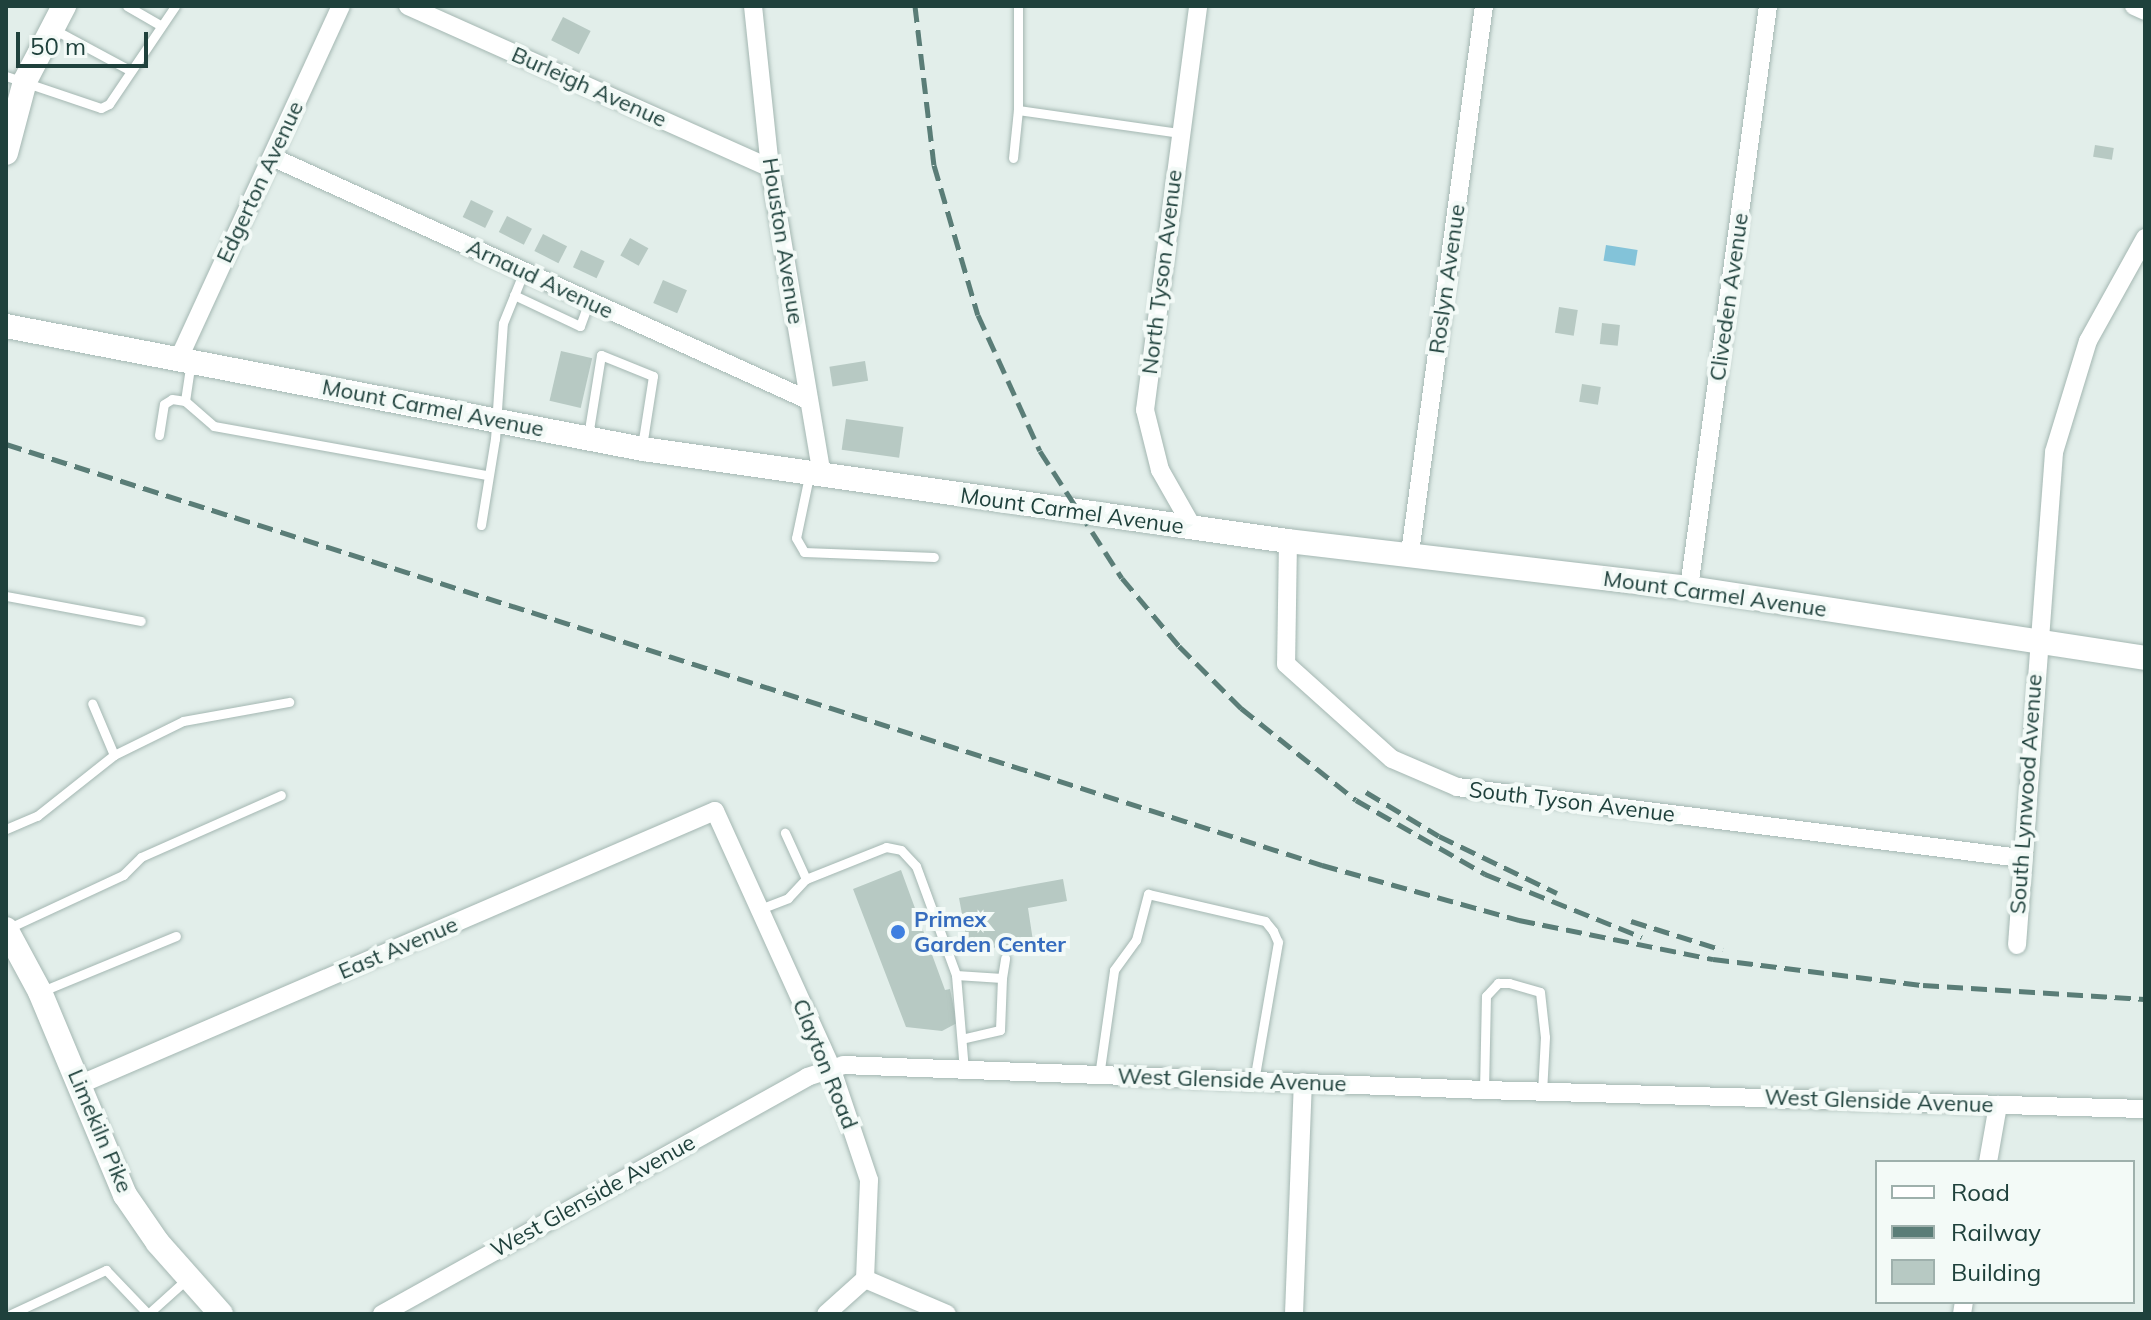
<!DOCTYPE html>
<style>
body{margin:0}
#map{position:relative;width:2151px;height:1320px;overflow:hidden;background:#e2eeea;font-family:Mulish,sans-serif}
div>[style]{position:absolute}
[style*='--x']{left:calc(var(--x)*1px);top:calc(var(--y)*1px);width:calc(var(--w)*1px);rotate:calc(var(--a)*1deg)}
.water>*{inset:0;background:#83c3d9;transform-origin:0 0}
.building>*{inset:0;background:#b7c9c3;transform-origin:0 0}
.roads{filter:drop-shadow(0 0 2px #a4b7b2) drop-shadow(0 0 2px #a4b7b2)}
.service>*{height:9px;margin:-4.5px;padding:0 4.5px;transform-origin:4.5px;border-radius:4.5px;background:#fff}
.minor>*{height:18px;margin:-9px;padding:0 9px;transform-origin:9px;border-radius:9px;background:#fff}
.tertiary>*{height:24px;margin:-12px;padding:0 12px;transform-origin:12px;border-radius:12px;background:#fff}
.secondary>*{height:24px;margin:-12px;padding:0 12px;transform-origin:12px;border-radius:12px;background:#fff}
.rail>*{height:5px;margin-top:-2.5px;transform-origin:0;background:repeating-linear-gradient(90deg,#5a7d77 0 16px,transparent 0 24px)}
.dots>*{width:22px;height:22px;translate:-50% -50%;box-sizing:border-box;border:4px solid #f3faf7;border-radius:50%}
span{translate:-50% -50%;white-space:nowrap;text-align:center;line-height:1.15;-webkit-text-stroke:8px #f3faf7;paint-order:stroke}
.street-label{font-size:22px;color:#1f413c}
.shop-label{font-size:22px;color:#366cbe;font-weight:700}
.left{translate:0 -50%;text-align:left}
.frame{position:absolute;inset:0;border:8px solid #1f413c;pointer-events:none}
.legend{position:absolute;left:1875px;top:1160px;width:260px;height:144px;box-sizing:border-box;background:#f3faf7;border:2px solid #9eb0ac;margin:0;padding:10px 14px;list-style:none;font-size:24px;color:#1f413c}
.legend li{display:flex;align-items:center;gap:16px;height:40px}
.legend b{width:40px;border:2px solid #9eb0ac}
.scale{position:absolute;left:16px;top:32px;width:132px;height:36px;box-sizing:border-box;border:4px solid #1f413c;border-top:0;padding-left:10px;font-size:24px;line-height:28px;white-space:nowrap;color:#1f413c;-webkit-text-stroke:6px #f3faf7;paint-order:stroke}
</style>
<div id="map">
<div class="water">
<i style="left:1606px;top:245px;width:32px;height:16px;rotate:9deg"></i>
</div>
<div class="building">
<i style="left:563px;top:17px;width:31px;height:26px;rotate:27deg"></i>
<i style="left:2095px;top:145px;width:19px;height:12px;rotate:9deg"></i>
<i style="left:471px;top:200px;width:25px;height:19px;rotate:26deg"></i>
<i style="left:507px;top:216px;width:28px;height:18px;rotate:27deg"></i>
<i style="left:543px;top:234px;width:27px;height:19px;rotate:27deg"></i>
<i style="left:630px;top:238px;width:21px;height:20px;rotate:29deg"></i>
<i style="left:581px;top:250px;width:26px;height:19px;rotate:25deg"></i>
<i style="left:663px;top:280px;width:26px;height:25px;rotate:23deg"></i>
<i style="left:1559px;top:307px;width:19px;height:26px;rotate:9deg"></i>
<i style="left:1602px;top:323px;width:18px;height:21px;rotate:6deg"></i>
<i style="left:561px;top:351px;width:32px;height:51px;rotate:13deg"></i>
<i style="left:865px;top:361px;width:20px;height:36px;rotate:81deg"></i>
<i style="left:1582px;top:384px;width:19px;height:18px;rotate:9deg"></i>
<i style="left:846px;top:419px;width:58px;height:31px;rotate:8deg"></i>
<i style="clip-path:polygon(901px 870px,945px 990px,950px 989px,957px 1023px,942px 1031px,906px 1027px,853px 889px)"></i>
<i style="clip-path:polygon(1063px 879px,1067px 901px,1028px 908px,1033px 941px,969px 952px,959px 898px)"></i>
</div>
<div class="roads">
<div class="service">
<i style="--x:127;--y:6;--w:39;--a:30"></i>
<i style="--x:1018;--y:6;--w:104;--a:90"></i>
<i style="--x:1018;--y:110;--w:164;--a:8.1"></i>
<i style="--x:55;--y:30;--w:86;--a:28.3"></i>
<i style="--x:6;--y:76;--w:100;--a:18.6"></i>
<i style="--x:101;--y:108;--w:9;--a:-27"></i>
<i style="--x:109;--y:104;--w:118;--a:-56"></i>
<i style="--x:1013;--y:158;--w:48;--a:-84.1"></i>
<i style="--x:514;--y:295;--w:73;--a:25.2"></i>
<i style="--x:580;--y:326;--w:27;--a:-70"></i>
<i style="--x:185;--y:401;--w:40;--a:-81.5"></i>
<i style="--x:159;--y:435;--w:31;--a:-81"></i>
<i style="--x:164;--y:404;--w:9;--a:-32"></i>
<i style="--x:172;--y:399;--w:13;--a:9"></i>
<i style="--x:185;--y:401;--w:38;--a:41"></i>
<i style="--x:214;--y:426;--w:277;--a:10.2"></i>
<i style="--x:588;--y:436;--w:82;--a:-80.9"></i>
<i style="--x:601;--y:355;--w:56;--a:22"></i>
<i style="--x:653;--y:376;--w:71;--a:98.9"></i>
<i style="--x:809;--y:476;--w:63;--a:101.8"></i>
<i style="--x:796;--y:538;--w:16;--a:60"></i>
<i style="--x:804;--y:552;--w:130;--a:2.2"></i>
<i style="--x:481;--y:525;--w:87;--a:-80.8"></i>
<i style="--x:495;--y:439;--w:116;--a:-86.1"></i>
<i style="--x:503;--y:323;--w:56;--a:-68"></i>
<i style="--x:6;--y:596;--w:137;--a:10.5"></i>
<i style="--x:114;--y:755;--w:77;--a:-26.2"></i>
<i style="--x:183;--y:721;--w:108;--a:-10.2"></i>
<i style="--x:6;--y:829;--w:34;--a:-23"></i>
<i style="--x:37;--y:816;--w:98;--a:-38.4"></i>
<i style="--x:114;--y:755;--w:56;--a:-112.9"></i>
<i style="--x:806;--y:879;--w:86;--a:-21.8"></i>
<i style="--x:886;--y:847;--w:15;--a:11"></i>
<i style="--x:901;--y:850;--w:22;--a:47"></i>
<i style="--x:916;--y:866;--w:116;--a:69.8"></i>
<i style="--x:956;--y:975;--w:95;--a:85.2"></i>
<i style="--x:760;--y:909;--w:30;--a:-21"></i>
<i style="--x:788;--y:898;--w:26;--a:-47"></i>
<i style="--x:806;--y:879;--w:51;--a:-114.5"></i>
<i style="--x:9;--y:928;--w:126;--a:-24.9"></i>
<i style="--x:123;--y:875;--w:25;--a:-45"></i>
<i style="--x:141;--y:857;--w:153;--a:-23.9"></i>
<i style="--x:956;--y:975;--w:46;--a:3.7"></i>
<i style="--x:1002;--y:978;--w:52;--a:92.2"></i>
<i style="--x:1000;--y:1030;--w:36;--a:167"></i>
<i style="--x:1002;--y:978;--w:20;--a:-81"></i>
<i style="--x:40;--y:992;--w:147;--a:-22.4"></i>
<i style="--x:1099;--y:1076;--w:107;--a:-81.9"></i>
<i style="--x:1114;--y:970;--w:37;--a:-54"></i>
<i style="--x:1136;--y:940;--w:48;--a:-75.4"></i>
<i style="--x:1148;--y:894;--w:120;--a:13"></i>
<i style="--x:1265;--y:921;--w:13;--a:51"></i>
<i style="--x:1273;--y:931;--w:12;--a:66"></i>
<i style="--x:1278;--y:942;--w:141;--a:99.8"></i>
<i style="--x:1484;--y:1090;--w:94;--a:-88.8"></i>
<i style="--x:1486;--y:996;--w:18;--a:-47"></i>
<i style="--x:1498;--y:983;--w:11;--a:0"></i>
<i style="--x:1509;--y:983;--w:32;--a:16"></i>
<i style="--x:1540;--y:992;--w:45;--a:83.7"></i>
<i style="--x:1545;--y:1037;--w:55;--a:93.1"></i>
<i style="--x:11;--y:1314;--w:105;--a:-24.9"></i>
<i style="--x:106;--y:1270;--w:61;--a:46.3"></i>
<i style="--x:148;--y:1314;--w:54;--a:-42"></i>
</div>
<div class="minor">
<i style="--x:408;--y:6;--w:397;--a:24.1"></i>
<i style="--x:753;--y:6;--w:163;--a:84"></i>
<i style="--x:770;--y:168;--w:311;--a:80.4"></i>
<i style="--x:2134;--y:6;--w:12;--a:24"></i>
<i style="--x:272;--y:157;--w:589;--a:24.39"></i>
<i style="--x:179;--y:358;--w:387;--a:-65.3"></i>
<i style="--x:1193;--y:528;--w:67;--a:-119.6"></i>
<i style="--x:1160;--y:470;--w:62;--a:-104"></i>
<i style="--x:1145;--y:410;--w:407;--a:-82.5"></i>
<i style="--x:1288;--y:541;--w:123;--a:90.9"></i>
<i style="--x:1286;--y:664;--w:142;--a:41.9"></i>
<i style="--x:1392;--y:759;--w:71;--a:23.3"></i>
<i style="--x:1457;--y:787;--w:568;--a:7.18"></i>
<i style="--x:1410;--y:553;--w:552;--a:-82.3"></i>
<i style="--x:1689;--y:588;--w:587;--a:-82.27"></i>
<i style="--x:2017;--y:945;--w:494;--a:-85.7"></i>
<i style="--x:2054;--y:452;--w:116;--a:-73"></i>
<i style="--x:2088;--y:341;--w:118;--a:-61"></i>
<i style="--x:81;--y:1084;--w:690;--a:-23.3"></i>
<i style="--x:715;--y:811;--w:281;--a:65.6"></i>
<i style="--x:831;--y:1067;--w:119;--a:71.4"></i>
<i style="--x:869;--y:1180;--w:99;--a:92.3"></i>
<i style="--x:865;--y:1279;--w:52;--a:138.1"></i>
<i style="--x:1988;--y:1162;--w:58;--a:-80"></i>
<i style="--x:865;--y:1279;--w:89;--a:23.1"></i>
<i style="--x:382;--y:1314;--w:487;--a:-29.1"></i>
<i style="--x:807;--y:1077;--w:38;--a:-18"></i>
<i style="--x:843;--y:1065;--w:641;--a:2.23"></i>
<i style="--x:1484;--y:1090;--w:661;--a:1.65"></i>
<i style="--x:1294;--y:1314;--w:232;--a:-87.8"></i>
<i style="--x:1962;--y:1314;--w:12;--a:-81"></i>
</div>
<div class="tertiary">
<i style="--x:6;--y:153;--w:74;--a:-75.2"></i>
<i style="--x:25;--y:81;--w:85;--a:-62.5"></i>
<i style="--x:6;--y:326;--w:649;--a:10.93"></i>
<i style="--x:643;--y:449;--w:652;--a:8.12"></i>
<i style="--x:1288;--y:541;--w:404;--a:6.7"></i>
<i style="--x:1689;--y:588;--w:461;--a:8.7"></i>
</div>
<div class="secondary">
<i style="--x:6;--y:929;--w:72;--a:61.6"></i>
<i style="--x:40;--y:992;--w:220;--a:67.3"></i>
<i style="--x:125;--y:1195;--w:58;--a:55.5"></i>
<i style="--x:158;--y:1243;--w:95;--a:48.4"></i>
</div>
</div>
<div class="rail">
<i style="--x:915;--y:6;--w:160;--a:83.2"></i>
<i style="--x:934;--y:165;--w:156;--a:73.7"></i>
<i style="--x:978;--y:315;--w:149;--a:65.5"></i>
<i style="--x:1040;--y:451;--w:151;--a:57.2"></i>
<i style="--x:1122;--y:578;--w:89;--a:50"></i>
<i style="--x:1179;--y:646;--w:88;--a:45"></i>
<i style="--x:1241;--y:708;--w:147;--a:38.7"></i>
<i style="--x:1356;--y:800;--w:149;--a:29.8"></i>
<i style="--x:1485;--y:874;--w:169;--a:21.9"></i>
<i style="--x:6;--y:444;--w:1382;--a:17.74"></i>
<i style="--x:1322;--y:865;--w:205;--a:15.6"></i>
<i style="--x:1519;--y:920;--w:198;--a:11.4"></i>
<i style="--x:1713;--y:959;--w:212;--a:7.1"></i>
<i style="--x:1923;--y:985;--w:222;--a:3.6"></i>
<i style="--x:1366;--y:792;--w:85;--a:31.1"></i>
<i style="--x:1439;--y:836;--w:131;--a:25.8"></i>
<i style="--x:1631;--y:921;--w:96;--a:17.5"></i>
</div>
<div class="dots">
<i style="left:898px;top:932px;background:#3f7fe0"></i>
</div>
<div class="street-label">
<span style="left:589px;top:87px;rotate:24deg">Burleigh Avenue</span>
<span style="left:260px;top:182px;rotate:-65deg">Edgerton Avenue</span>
<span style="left:783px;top:241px;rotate:81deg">Houston Avenue</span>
<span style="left:1162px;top:272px;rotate:-83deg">North Tyson Avenue</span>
<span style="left:540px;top:279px;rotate:25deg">Arnaud Avenue</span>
<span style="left:1447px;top:279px;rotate:-82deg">Roslyn Avenue</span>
<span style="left:1729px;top:297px;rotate:-82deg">Cliveden Avenue</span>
<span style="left:433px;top:408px;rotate:11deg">Mount Carmel Avenue</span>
<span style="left:1072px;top:511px;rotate:8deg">Mount Carmel Avenue</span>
<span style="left:1715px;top:594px;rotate:8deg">Mount Carmel Avenue</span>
<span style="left:2026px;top:794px;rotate:-86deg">South Lynwood Avenue</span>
<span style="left:1572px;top:802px;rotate:7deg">South Tyson Avenue</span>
<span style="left:398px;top:948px;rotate:-23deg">East Avenue</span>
<span style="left:825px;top:1064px;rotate:68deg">Clayton Road</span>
<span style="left:1232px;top:1080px;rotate:2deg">West Glenside Avenue</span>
<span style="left:1879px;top:1101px;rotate:2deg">West Glenside Avenue</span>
<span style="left:100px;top:1131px;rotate:67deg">Limekiln Pike</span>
<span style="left:593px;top:1196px;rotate:-29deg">West Glenside Avenue</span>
</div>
<div class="shop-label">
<span class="left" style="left:914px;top:932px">Primex<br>Garden Center</span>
</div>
<div class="frame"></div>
<ul class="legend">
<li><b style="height:10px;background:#fff"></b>Road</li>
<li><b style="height:10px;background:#5a7d77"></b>Railway</li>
<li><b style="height:22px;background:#b7c9c3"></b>Building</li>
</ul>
<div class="scale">50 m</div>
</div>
